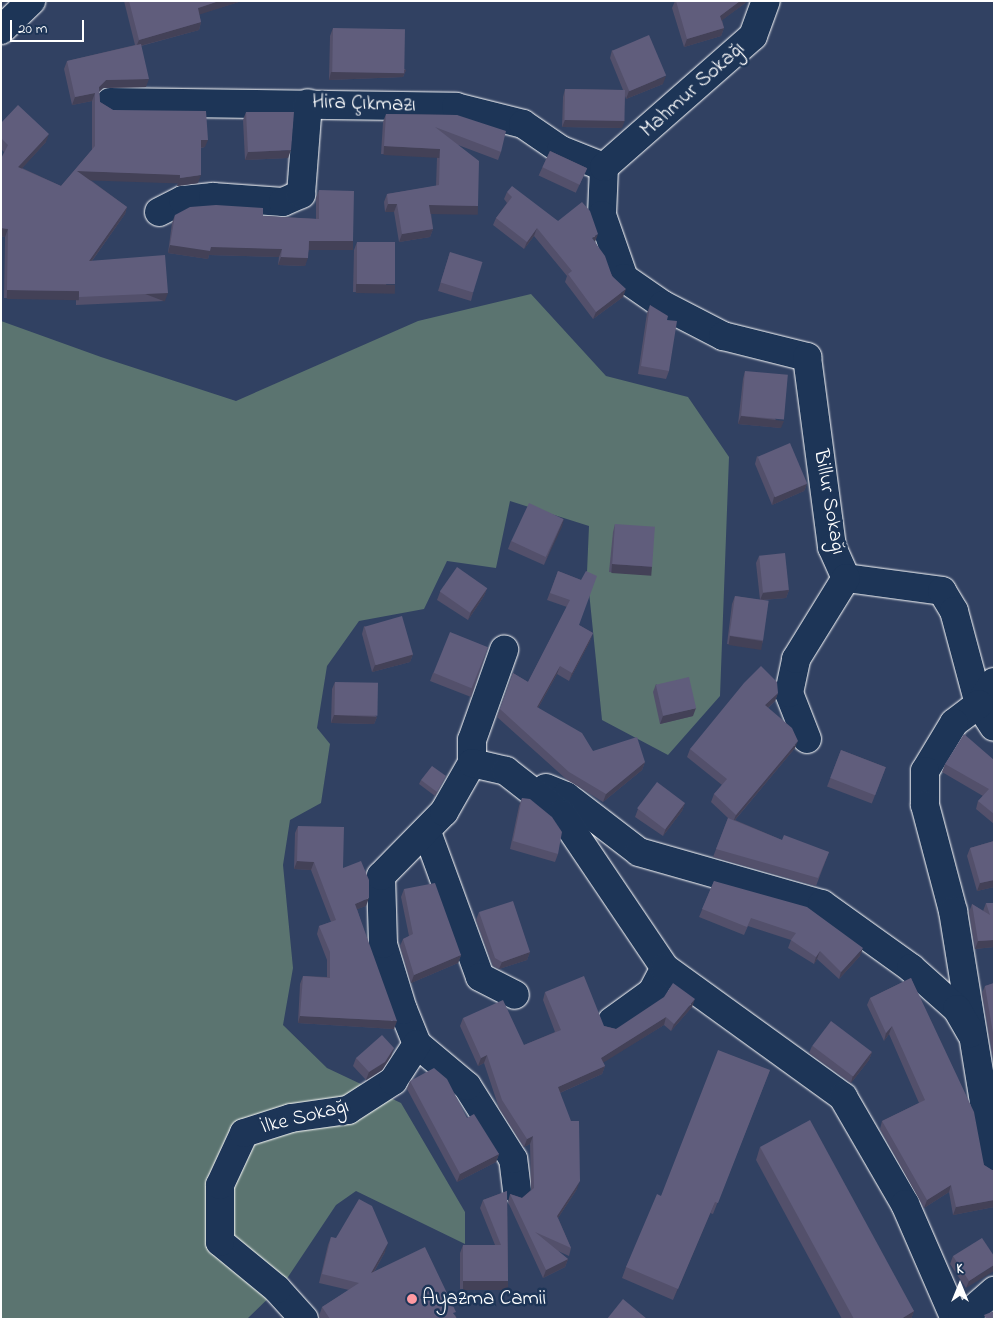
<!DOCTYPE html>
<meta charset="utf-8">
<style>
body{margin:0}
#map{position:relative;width:995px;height:1320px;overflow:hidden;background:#314162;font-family:"Indie Flower",sans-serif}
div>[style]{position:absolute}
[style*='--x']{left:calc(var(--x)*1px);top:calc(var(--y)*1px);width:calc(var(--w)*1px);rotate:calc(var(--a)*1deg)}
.green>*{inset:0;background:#5b7470}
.roads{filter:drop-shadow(0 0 1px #fff) drop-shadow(0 0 1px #fff)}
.minor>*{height:28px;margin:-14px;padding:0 14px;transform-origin:14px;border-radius:14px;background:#1d3557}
.wall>*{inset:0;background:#53506b;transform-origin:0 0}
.shaded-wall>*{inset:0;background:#434157;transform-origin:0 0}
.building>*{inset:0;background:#605d7c;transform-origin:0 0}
.dots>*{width:14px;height:14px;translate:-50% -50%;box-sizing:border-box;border:2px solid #1d3557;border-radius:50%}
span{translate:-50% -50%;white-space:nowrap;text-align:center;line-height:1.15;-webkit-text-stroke:5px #1d3557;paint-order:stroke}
.street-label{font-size:21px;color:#fff}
.poi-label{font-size:21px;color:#fff}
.left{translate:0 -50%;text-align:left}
.frame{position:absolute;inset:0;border:2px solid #fff;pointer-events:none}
.north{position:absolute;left:935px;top:1260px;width:50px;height:50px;-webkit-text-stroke:4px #1d3557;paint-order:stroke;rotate:0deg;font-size:14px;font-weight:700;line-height:20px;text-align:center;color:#fff}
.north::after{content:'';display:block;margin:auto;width:18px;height:22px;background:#fff;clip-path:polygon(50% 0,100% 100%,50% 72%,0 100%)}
.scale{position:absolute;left:10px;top:20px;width:74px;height:22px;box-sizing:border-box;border:2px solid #fff;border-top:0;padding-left:6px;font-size:15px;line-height:18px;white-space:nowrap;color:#fff;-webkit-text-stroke:4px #1d3557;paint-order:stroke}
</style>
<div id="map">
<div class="green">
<i style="clip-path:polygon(531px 294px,606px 376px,688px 397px,729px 457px,720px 696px,668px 755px,602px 720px,587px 572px,589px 526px,510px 501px,496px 568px,447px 561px,424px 609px,359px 621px,327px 666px,317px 728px,330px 744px,321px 803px,290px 820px,283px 865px,293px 968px,283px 1025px,327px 1068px,401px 1103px,465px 1212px,465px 1244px,356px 1191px,336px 1205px,284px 1283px,247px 1319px,1px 1319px,1px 321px,101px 357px,236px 401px,418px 321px)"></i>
</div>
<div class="roads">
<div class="minor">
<i style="--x:1;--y:30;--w:42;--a:-44"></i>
<i style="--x:110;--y:102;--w:346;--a:0.8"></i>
<i style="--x:456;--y:107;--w:69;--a:14.2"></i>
<i style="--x:523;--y:124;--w:46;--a:34.4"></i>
<i style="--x:561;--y:150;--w:46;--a:21.6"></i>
<i style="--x:604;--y:167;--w:48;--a:92.4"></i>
<i style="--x:602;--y:215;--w:67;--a:70.8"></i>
<i style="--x:624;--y:278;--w:47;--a:34.7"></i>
<i style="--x:663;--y:305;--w:68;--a:27.3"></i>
<i style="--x:723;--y:336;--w:87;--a:14"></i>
<i style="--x:807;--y:357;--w:192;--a:82.5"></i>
<i style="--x:832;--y:547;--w:34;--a:66"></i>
<i style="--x:846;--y:578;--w:97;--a:7.7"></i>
<i style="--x:942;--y:591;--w:23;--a:59"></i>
<i style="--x:954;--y:611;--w:96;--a:75"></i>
<i style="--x:979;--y:704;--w:27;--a:57"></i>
<i style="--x:604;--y:167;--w:198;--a:-41.3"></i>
<i style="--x:753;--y:36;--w:37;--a:-70"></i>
<i style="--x:159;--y:212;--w:27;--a:-27"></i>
<i style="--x:183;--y:200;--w:30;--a:-6"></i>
<i style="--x:213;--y:197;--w:70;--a:4.1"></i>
<i style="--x:283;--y:202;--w:20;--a:-24"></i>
<i style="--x:301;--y:194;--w:91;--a:-85.6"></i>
<i style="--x:994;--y:682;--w:27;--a:124"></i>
<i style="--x:979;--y:704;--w:31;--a:143"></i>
<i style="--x:954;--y:723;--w:56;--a:121.1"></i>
<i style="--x:925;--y:771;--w:34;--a:90"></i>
<i style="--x:925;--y:805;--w:110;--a:75.2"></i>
<i style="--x:953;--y:911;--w:255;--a:80.8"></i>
<i style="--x:807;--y:739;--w:49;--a:-111.4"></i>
<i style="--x:789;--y:693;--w:35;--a:-78"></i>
<i style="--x:796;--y:659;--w:95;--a:-58.3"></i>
<i style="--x:472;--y:763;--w:23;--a:-90"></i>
<i style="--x:472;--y:740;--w:96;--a:-70.4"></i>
<i style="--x:546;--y:788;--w:22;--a:22"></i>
<i style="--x:566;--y:796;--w:92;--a:37.5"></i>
<i style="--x:639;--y:852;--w:190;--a:15.9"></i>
<i style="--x:822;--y:904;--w:110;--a:35.7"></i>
<i style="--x:911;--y:968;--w:62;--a:41.7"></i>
<i style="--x:957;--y:1009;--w:28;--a:60"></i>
<i style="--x:427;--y:832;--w:154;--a:69.9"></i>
<i style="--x:480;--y:977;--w:39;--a:27"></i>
<i style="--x:612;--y:1021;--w:49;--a:-35.9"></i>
<i style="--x:652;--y:992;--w:27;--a:-62"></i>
<i style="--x:517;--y:1190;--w:31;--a:-97"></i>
<i style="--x:513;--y:1159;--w:86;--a:-122.2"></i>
<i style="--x:467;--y:1086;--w:65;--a:-140"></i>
<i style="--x:417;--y:1044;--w:37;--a:-112"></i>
<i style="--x:403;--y:1010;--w:69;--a:-106.9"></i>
<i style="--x:383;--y:944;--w:68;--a:-91.7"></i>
<i style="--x:381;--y:876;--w:90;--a:-45.5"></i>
<i style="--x:444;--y:812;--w:56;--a:-60.3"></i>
<i style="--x:472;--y:763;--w:35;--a:13"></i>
<i style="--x:506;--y:771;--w:70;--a:38"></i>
<i style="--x:561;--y:814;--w:186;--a:56"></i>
<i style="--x:665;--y:968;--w:220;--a:35.9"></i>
<i style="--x:843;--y:1097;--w:124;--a:59.9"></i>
<i style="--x:905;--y:1204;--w:125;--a:66.5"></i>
<i style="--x:304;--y:1319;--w:40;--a:-132"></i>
<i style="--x:277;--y:1289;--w:74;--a:-140.5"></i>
<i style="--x:220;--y:1242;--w:57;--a:-90"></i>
<i style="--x:220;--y:1185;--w:57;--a:-65.2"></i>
<i style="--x:244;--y:1133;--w:49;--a:-17.7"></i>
<i style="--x:291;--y:1118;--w:58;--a:-8"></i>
<i style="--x:348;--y:1110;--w:54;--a:-32.8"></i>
<i style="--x:393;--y:1081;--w:44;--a:-57"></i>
<i style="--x:962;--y:1319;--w:43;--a:-41.2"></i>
</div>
</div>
<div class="wall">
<i style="clip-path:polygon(124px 1px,242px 1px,199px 14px,201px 22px,199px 30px,141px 46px,146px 87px,103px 88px,99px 92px,100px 102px,113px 110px,205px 147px,201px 148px,198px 183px,177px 186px,178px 183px,89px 179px,127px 207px,125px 214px,92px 261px,165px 301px,76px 305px,76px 299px,4px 298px,5px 237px,1px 236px,1px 159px,4px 152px,1px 149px,1px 123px,46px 142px,22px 168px,61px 186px,92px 150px,92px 101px,72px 105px,64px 69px,67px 61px,135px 45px)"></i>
<i style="clip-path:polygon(675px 1px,748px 1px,722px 20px,724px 28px,721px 36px,684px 47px,672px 8px)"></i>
<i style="clip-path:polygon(333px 28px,406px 70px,403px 77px,329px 80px,330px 36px)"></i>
<i style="clip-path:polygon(612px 50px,663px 84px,626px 99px,625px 96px,622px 128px,562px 127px,563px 97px,565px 89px,623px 90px,610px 58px)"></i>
<i style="clip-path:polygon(246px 112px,288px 158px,245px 160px,243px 120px)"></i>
<i style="clip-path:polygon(386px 114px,457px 115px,501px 152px,498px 160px,458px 145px,475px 214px,431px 213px,433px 229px,430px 237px,399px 242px,394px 212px,385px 212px,384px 202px,387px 194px,436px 186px,437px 157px,381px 154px,383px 122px)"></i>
<i style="left:550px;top:151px;width:41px;height:27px;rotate:25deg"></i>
<i style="clip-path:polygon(319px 190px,353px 241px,350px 249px,309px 249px,305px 266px,278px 265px,279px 257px,209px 255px,208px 259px,168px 253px,172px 223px,175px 215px,263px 216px,316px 219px,316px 198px)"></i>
<i style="clip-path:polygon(507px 192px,595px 242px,623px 297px,593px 319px,565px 282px,567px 276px,534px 236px,524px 249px,493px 225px,496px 218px,507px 203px,504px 199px)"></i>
<i style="clip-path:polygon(357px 242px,392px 293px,353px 292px,354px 250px)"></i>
<i style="clip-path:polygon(450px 252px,473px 293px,471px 301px,438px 291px)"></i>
<i style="clip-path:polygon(650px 305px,667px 320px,669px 371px,666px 379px,638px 374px,647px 313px)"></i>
<i style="clip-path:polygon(745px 371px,781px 428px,738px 424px,743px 379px)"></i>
<i style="clip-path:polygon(757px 456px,807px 484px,804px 491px,772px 505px,755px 464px)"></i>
<i style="clip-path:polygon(564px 519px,544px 565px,508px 549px,511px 541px)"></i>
<i style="clip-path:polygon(615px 524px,652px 567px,649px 575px,609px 572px,613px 532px)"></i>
<i style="clip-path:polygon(759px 556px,789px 590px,786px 598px,763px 600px,763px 641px,760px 649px,727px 644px,732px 604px,735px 596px,760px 600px,756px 563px)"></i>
<i style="clip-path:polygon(558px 571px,581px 580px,579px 625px,593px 633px,590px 641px,569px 681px,557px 674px,538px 708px,593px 751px,645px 762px,642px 770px,603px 802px,566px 779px,497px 717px,513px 673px,528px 682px,567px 607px,547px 600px)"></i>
<i style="clip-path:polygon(487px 588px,484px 596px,468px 620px,437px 600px,440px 592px)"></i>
<i style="clip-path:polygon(364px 626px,413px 654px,410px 662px,372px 672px,362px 634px)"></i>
<i style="clip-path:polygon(488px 647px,471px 697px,430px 681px,433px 673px)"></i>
<i style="clip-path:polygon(335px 682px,377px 717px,374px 724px,331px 723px,332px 689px)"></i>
<i style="clip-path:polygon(656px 684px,693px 716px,660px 724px,653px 692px)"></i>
<i style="clip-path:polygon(778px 693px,775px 701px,768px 708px,795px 748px,735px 820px,782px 840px,829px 852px,816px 886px,713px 857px,728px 818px,711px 802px,714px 794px,722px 785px,687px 757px,690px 749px)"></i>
<i style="left:841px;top:750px;width:48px;height:39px;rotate:21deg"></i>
<i style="clip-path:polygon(994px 760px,994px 824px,976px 809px,978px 801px,983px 796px,942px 772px,945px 764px)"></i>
<i style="clip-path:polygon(421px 780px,444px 780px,435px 796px,419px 784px)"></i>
<i style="clip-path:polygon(522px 798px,558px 854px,555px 862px,510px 849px,519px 806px)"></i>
<i style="clip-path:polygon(685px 803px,682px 811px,663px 836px,635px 817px,638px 809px)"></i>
<i style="clip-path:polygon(298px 826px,343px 868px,366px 906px,357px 909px,394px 1029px,298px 1023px,300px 984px,303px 976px,327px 977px,327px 960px,317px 934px,319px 926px,331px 922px,311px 870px,294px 869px,295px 833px)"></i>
<i style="clip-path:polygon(994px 841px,994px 887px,977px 891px,967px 856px,970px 848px)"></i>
<i style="clip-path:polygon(714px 881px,860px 956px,839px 979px,817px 959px,814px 964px,788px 948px,791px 940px,748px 926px,744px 935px,699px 917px)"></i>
<i style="clip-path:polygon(404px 889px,461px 955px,458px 963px,411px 983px,400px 946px,403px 939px,409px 936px,401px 897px)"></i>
<i style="clip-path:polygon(986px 903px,994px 903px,994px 947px,975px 949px,969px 912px,972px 904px,983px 911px)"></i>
<i style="clip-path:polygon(479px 912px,530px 952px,527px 960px,499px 969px,493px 966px,476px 920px)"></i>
<i style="clip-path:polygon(911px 978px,984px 1165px,992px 1170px,994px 1170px,994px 1207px,953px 1215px,949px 1192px,924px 1208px,880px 1129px,882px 1121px,919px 1103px,889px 1034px,884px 1041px,867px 1005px,870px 998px)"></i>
<i style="clip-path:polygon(994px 983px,994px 1064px,982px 993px,985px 986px)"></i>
<i style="clip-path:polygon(545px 992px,604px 1026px,616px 1029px,692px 1007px,671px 1031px,664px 1025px,603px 1062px,605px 1066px,602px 1074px,560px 1093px,577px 1189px,558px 1218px,571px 1248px,569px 1256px,558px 1251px,568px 1259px,565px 1267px,543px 1278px,508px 1202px,510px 1194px,522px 1198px,531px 1190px,530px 1144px,524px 1147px,499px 1108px,484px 1063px,478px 1066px,460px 1026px,463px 1018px,524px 1045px,555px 1032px,543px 1000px)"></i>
<i style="clip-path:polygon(812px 1046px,872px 1052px,869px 1060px,851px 1083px,809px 1053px)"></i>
<i style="clip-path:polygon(394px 1048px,391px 1056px,382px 1070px,366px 1080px,353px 1066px,356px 1058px)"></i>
<i style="clip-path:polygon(770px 1070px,713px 1214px,710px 1213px,673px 1300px,622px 1278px,626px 1267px,661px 1196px)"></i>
<i style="clip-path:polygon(410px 1081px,467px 1118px,499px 1154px,496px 1162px,457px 1182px,407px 1089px)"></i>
<i style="clip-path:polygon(760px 1147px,914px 1311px,911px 1319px,842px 1319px,756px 1160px)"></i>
<i style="clip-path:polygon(507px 1191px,508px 1281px,505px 1289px,460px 1289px,460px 1253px,463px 1245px,495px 1245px,480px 1208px,483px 1200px)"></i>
<i style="clip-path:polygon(331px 1237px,385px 1252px,374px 1272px,455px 1315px,457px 1319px,321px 1319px,319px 1316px,322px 1307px,349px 1290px,319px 1283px,328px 1245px)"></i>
<i style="clip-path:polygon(953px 1256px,994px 1256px,966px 1288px,950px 1264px)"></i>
</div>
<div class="shaded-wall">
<i style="clip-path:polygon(219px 1px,242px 1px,195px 16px,198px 8px)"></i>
<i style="clip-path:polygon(740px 1px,748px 1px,717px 24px,720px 16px)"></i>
<i style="clip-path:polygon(201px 22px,199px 30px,136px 47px,139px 40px)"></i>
<i style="clip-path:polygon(724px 28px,721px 36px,684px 47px,687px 39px)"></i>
<i style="clip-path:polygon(406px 70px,403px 77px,329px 80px,331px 72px)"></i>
<i style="clip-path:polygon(666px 76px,663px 84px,626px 99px,629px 91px)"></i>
<i style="clip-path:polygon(149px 79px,146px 87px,103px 88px,96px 94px,99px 87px,106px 80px)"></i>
<i style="clip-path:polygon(95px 93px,92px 101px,72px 105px,75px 97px)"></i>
<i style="clip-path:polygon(565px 120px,625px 120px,622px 128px,562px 127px)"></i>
<i style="clip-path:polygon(49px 134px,46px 142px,16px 175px,18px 167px)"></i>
<i style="clip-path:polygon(201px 140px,208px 140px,205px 147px,198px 148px)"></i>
<i style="left:384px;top:146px;width:56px;height:9px;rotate:3deg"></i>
<i style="clip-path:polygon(291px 150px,288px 158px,245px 160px,248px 152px)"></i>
<i style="left:77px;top:171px;width:103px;height:9px;rotate:2deg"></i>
<i style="clip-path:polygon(201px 175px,198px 183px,177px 186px,180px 178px)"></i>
<i style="clip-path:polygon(388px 204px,397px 204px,394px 212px,385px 212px)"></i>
<i style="left:429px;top:205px;width:49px;height:9px;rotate:1deg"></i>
<i style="clip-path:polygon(127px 207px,125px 214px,86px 269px,89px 261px)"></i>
<i style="clip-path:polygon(1px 228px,8px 229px,5px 237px,1px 236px)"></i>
<i style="clip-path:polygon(537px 228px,534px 236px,524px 249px,527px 242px)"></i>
<i style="clip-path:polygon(433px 229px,430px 237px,399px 242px,402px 234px)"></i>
<i style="clip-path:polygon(598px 234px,595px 242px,592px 238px)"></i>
<i style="left:309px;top:241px;width:44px;height:9px"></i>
<i style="clip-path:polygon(170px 245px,282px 249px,279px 257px,209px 255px,208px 259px,168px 253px)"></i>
<i style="clip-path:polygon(281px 257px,308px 258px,305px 266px,278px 265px)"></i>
<i style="left:356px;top:284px;width:39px;height:9px;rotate:1deg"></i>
<i style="clip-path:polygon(626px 289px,623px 297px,593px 319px,596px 312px)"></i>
<i style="left:7px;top:290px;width:72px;height:9px;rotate:1deg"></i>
<i style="left:168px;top:293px;width:9px;height:89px;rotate:111deg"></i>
<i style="clip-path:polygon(741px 416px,784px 421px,781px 428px,738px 424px)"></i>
<i style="clip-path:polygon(807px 484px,804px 491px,772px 505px,774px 497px)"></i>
<i style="clip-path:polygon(564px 519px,562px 527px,544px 565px,547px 558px)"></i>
<i style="left:612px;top:564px;width:40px;height:9px;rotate:4deg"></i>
<i style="clip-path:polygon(487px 588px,484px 596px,468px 620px,471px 612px)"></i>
<i style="clip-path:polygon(789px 590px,786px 598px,760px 600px,763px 593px)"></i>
<i style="clip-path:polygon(593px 633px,590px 641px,569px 681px,572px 673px)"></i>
<i style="left:730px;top:636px;width:33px;height:9px;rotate:9deg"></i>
<i style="clip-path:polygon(413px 654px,410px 662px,372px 672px,375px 665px)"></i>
<i style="clip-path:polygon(560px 666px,557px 674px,534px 715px,537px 707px)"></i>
<i style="clip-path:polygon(778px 693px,775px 701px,762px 713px,765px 705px)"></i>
<i style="clip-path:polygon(696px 708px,693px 716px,660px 724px,663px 716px)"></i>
<i style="clip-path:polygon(334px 715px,377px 717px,374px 724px,331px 723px)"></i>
<i style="clip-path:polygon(798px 741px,795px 748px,733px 822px,736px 815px)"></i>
<i style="clip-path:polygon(645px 762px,642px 770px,603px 802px,606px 794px)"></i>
<i style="clip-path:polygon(685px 803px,682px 811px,663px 836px,666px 828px)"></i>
<i style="clip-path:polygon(297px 861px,314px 862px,311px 870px,294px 869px)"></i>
<i style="clip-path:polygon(994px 880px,994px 887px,977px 891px,980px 883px)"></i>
<i style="clip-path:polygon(369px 898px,366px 906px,352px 911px,355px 904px)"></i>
<i style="clip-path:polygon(994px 940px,994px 947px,975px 949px,978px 941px)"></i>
<i style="clip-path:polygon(863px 948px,860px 956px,839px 979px,841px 972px)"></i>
<i style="clip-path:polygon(820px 951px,817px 959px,814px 964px,816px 957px)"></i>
<i style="clip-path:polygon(530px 952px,527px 960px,499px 969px,502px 962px)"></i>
<i style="clip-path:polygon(461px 955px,458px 963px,411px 983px,414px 975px)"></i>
<i style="clip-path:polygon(695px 999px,692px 1007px,671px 1031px,674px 1024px)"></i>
<i style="clip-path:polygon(300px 1016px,397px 1021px,394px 1029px,298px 1023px)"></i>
<i style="clip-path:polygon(666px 1017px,664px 1025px,598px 1066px,601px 1058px)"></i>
<i style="clip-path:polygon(892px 1026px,889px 1034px,884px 1041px,886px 1033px)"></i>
<i style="clip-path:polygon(394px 1048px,391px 1056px,382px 1070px,366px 1080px,369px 1072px)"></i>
<i style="clip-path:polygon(872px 1052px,869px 1060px,851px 1083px,853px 1075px)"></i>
<i style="clip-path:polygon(487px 1055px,484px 1063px,478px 1066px,481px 1058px)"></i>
<i style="clip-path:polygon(605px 1066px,602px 1074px,555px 1095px,558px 1087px)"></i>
<i style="clip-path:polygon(533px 1136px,530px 1144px,524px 1147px,527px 1139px)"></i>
<i style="clip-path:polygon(499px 1154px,496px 1162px,457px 1182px,460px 1174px)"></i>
<i style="clip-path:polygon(580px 1181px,577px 1189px,554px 1224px,557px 1216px)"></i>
<i style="clip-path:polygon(951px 1185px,949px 1192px,924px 1208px,927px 1200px)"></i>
<i style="clip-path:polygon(994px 1200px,994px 1207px,953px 1215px,956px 1207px)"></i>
<i style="clip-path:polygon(715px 1202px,710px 1213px,673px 1300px,678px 1289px)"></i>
<i style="clip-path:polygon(388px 1243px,385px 1252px,368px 1282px,371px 1273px)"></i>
<i style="clip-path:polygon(568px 1259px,565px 1267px,543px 1278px,546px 1270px)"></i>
<i style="clip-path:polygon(994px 1265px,994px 1271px,966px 1288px,969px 1281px)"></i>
<i style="left:463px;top:1281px;width:45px;height:9px"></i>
<i style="clip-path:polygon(914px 1311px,911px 1319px,901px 1319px)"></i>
</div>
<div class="building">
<i style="clip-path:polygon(129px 1px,219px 1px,198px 8px,201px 22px,139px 40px)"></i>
<i style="clip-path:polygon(676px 1px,740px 1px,720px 16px,724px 28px,687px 39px)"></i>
<i style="left:333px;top:28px;width:72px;height:44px;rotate:1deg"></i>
<i style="left:649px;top:35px;width:44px;height:40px;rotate:67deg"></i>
<i style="clip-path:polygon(141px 44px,149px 79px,106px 80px,99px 87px,100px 102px,113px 110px,206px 111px,208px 140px,201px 140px,201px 175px,180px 178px,180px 175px,77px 171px,127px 207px,89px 261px,165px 255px,168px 293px,79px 297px,79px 291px,7px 290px,8px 229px,1px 228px,1px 159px,8px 145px,1px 138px,1px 123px,18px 105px,49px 134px,18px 167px,61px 186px,95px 146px,95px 93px,75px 97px,67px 61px)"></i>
<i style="left:565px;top:89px;width:60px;height:31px;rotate:1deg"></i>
<i style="clip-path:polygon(246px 112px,294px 112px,291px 150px,248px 152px)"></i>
<i style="clip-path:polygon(386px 114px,457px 115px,506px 131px,501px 152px,435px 127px,479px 161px,478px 206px,429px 205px,433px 229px,402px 234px,397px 204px,388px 204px,387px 194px,439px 185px,440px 149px,384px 146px)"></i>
<i style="left:550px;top:151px;width:41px;height:18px;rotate:25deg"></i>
<i style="clip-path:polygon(512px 186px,558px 221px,582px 202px,590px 211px,598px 234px,592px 238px,605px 256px,612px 276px,626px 289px,596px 312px,568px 274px,572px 271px,537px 228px,527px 242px,496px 218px,512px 197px,507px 192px)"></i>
<i style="clip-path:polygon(319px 190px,354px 191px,353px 241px,309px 241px,308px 258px,281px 257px,282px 249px,211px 247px,210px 251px,170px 245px,175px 215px,190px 207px,216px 205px,263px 208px,263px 216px,319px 219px)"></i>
<i style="left:357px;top:242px;width:38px;height:42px"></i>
<i style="left:450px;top:252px;width:34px;height:32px;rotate:17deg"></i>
<i style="clip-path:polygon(650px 305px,668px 316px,667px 320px,677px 321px,669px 371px,641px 366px)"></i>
<i style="left:745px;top:371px;width:43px;height:45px;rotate:5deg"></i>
<i style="left:790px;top:443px;width:44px;height:35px;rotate:67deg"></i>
<i style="left:529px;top:503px;width:38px;height:42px;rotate:25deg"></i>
<i style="left:615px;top:524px;width:40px;height:40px;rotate:4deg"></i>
<i style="left:785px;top:553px;width:37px;height:26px;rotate:84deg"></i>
<i style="left:457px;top:567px;width:37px;height:30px;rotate:35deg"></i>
<i style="clip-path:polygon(558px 571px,581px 580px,586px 571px,597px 576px,579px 625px,593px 633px,572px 673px,560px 666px,537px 707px,582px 733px,593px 751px,637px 737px,645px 762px,606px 794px,569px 772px,500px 709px,513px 673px,528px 682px,570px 600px,550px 593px)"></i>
<i style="left:735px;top:596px;width:34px;height:40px;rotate:8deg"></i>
<i style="left:402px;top:616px;width:40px;height:39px;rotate:74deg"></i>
<i style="left:450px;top:632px;width:41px;height:44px;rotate:22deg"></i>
<i style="clip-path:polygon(761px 666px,777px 682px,778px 693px,765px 705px,792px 728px,798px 741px,736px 815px,714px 794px,727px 779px,690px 749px,744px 683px)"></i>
<i style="left:689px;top:677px;width:32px;height:34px;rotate:77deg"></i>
<i style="left:335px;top:682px;width:43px;height:33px;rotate:1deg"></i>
<i style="clip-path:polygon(964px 734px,994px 760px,994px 814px,978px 801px,989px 789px,945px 764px)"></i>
<i style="left:841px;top:750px;width:48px;height:30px;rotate:21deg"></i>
<i style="clip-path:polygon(432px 766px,446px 776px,437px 792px,421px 780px)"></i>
<i style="left:657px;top:782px;width:35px;height:33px;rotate:37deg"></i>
<i style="clip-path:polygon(522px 798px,530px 799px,552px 817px,562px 832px,558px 854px,513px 841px)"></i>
<i style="clip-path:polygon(728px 818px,782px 840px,784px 835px,829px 852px,818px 878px,716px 849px)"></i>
<i style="clip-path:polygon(298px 826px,344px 827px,343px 868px,361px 861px,369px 880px,369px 898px,355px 904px,397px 1021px,300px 1016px,303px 976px,330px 978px,330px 952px,319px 926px,336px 920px,314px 862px,297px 861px)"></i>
<i style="clip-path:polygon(994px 841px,994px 880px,980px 883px,970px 848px)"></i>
<i style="clip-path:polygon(714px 881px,807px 907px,863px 948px,841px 972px,820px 951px,816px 957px,791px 940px,796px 933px,751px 918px,747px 927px,702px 909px)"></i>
<i style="clip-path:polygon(435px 883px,461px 955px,414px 975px,403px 939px,413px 934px,404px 889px)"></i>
<i style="clip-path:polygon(513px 901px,530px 952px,502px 962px,495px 958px,479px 912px)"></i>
<i style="clip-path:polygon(986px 903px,994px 903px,994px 940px,978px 941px,972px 904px,990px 915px)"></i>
<i style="clip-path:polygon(584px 976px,604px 1026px,616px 1029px,664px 997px,673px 983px,695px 999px,674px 1024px,666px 1017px,601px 1058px,605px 1066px,558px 1087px,571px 1121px,579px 1121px,580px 1181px,557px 1216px,571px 1248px,535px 1232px,568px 1259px,546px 1270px,510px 1194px,522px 1198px,534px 1188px,533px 1136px,527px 1139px,502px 1100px,487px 1055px,481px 1058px,463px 1018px,503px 1000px,524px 1045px,561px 1030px,545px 992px)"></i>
<i style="clip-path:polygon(911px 978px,974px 1112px,984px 1165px,992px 1170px,994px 1170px,994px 1200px,956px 1207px,951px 1185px,927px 1200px,882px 1121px,925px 1100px,892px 1026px,886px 1033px,870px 998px)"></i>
<i style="clip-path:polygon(994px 983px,994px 1039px,985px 986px)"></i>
<i style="left:831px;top:1021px;width:51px;height:31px;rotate:37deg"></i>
<i style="clip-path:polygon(382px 1035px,394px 1048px,385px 1062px,369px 1072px,356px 1058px)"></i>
<i style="clip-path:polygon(718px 1050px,770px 1070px,718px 1203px,715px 1202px,678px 1289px,626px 1267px,657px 1194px,661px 1196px)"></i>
<i style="clip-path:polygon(434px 1068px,447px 1079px,467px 1118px,474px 1114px,499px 1154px,460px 1174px,410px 1081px)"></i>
<i style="clip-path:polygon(810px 1120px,914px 1311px,901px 1319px,854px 1319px,760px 1147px)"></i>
<i style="clip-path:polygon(507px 1191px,508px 1281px,463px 1281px,463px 1245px,501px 1245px,483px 1200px)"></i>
<i style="clip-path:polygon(359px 1199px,372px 1206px,388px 1243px,371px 1273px,425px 1247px,456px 1312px,453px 1313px,457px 1319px,330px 1319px,322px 1307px,359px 1283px,322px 1274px,331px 1237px,336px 1238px)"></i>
<i style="clip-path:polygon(982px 1238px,994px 1256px,994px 1265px,969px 1281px,953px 1256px)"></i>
<i style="clip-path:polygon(623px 1299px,647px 1319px,607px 1319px)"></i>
<i style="clip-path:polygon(994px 1311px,994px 1319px,986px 1319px,984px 1315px)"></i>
</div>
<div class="dots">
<i style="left:412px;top:1299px;background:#ff9aa2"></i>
</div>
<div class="street-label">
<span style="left:693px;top:90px;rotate:-42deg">Mahmur Sokağı</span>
<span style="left:364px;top:104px;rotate:2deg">Hira Çıkmazı</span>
<span style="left:829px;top:502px;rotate:80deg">Billur Sokağı</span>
<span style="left:305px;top:1117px;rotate:-14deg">İlke Sokağı</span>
</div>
<div class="poi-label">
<span class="left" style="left:422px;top:1299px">Ayazma Camii</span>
</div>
<div class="frame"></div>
<div class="north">K</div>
<div class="scale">20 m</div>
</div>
